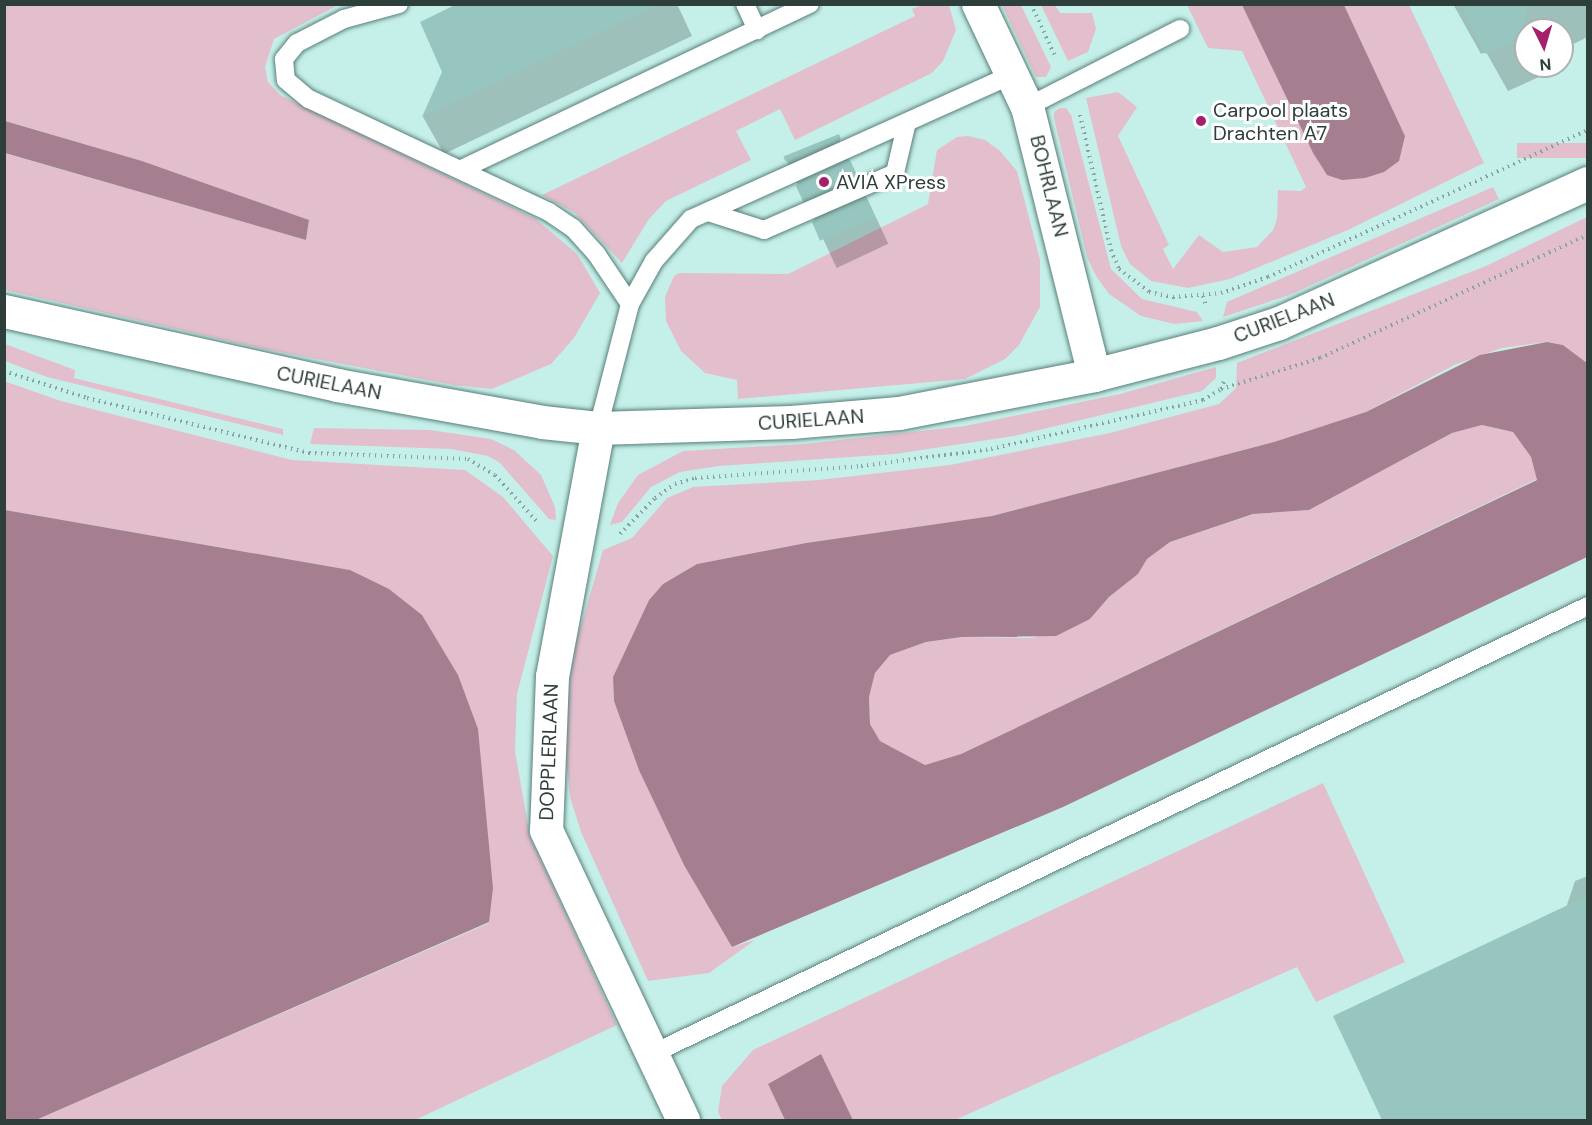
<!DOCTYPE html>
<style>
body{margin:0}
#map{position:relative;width:1592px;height:1125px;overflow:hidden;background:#c5f0e9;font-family:"DM Sans",sans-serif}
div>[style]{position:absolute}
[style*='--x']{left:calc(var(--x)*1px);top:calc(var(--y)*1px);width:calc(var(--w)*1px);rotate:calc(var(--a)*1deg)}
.green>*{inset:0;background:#e3bfce;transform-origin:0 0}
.water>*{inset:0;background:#a57f8f}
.shadow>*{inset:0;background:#0003;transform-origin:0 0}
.building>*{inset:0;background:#96c6bf;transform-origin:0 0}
.path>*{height:4px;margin-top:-2px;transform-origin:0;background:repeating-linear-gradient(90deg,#85a49f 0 1.5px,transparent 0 6px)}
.roads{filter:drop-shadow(0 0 2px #587f7a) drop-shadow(0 0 2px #587f7a)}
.service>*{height:18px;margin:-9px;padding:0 9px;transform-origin:9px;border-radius:9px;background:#fff}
.minor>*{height:33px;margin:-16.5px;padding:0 16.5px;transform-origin:16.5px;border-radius:16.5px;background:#fff}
.secondary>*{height:33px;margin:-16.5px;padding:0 16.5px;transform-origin:16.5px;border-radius:16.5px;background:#fff}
.dots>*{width:16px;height:16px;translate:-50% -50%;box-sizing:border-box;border:3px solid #fff;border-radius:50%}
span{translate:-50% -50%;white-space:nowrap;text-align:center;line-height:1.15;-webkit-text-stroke:6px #fff;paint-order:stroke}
.poi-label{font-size:20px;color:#2d3e3b}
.left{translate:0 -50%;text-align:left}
.street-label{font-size:20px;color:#2d3e3b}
.frame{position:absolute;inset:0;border:6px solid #2d3e3b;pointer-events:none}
.north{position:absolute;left:1514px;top:18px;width:60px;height:60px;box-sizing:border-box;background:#fff;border:2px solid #abb2b1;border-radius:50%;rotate:175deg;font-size:16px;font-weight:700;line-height:24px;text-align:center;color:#2d3e3b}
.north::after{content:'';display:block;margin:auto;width:21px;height:27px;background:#a5206b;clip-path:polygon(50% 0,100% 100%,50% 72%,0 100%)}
</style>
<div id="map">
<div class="green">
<i style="clip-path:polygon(5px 5px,338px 5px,274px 39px,265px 67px,268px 82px,280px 95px,536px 219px,577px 254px,600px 293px,574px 338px,551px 364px,492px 389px,453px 385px,264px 349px,5px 290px,4px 153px,306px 240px,309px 220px,142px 161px,5px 121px)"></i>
<i style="clip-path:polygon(922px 5px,949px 5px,956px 30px,943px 61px,932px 73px,795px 140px,780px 109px,736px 131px,751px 160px,666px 201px,649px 219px,622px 263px,575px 213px,542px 195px,915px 16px,912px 9px)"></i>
<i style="clip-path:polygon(1002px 5px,1021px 5px,1051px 67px,1046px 77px,1036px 77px)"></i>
<i style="clip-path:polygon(1041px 5px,1055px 5px,1060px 13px,1092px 13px,1096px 29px,1088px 52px,1068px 61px)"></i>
<i style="clip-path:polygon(1187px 5px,1242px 5px,1313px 153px,1327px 175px,1405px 136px,1344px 5px,1409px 5px,1484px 163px,1348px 230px,1230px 279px,1188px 288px,1151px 281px,1130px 264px,1121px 246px,1086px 98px,1118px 92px,1137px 107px,1118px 136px,1169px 245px,1163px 249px,1173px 269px,1199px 235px,1223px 252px,1257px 247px,1273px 230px,1277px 219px,1278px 190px,1301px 191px,1306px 187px,1242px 51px,1208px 48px)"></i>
<i style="clip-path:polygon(1060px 108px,1066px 108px,1071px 115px,1111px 269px,1142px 299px,1197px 312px,1203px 321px,1174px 324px,1141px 316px,1109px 294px,1096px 276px,1087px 257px,1054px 118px,1054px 112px)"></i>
<i style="clip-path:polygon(968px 136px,985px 140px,1000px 151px,1017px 171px,1040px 260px,1040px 307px,1019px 345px,1005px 359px,965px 379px,738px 399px,737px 380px,705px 373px,681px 351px,666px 321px,665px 297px,674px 276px,679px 273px,788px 274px,928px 204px,937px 150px,957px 137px)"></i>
<i style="left:1587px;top:143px;width:15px;height:70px;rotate:90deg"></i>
<i style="clip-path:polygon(1493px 187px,1499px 199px,1292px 294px,1223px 317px,1227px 302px)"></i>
<i style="clip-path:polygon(1587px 217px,1587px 363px,1563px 345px,1547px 342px,1502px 348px,1454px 365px,1366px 412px,1274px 442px,992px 516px,806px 543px,697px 564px,663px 584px,649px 600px,613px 677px,614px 701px,732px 947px,755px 940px,709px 973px,648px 981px,581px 832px,570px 797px,566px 759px,565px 723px,574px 650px,603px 550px,632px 538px,667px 498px,693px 487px,819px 480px,950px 465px,1110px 433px,1219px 404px,1236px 388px,1237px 363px,1486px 266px)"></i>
<i style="clip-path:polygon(5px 344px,75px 370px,74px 378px,283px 429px,283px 435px,47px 377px,5px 361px)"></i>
<i style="clip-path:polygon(1216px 367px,1216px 378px,1202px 391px,1014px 436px,895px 454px,719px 466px,680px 472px,651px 487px,622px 522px,610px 525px,618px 503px,638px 475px,683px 451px,804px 444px,965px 426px,1120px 394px)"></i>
<i style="clip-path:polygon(4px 381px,61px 401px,292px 460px,465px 470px,503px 497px,553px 556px,517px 694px,515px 751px,530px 837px,617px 1025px,415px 1120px,36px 1120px,489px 923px,350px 570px,5px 510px)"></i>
<i style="clip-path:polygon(1482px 425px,1513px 432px,1531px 457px,1537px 479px,961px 754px,925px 765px,880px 741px,870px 724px,869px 697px,875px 673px,890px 655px,926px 642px,962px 637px,1032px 638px,1090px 619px,1109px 597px,1138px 574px,1147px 559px,1170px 542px,1254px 514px,1309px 510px,1452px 433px)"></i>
<i style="clip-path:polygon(314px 428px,430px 430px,491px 439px,514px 450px,541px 475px,555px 507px,556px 520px,549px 519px,500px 463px,488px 456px,451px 449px,310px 444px)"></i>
<i style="clip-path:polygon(1323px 783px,1405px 962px,1316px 1002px,1297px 967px,955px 1120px,853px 1120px,821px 1055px,768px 1084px,785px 1120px,722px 1120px,718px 1112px,722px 1086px,753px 1050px)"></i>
</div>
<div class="water">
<i style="clip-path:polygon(1242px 5px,1344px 5px,1405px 136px,1399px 161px,1384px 172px,1365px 178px,1342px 180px,1327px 175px,1313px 153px)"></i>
<i style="clip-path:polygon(5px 121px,142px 161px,309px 220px,306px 240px,5px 153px)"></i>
<i style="clip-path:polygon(evenodd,1547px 342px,1563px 345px,1587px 363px,1587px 557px,1063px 807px,732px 947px,684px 865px,639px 770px,614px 701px,613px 677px,649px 600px,663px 584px,697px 564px,806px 543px,992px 516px,1274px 442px,1366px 412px,1480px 355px,1547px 342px,1482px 425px,1513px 432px,1531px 457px,1537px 480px,961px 754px,925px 765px,880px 741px,870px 724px,869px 697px,875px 673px,890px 655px,926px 642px,962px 637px,1056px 636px,1090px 619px,1109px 597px,1138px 574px,1147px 559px,1170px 542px,1253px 514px,1309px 510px,1452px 433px,1482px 425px)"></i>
<i style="clip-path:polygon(5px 510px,350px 570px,389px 589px,422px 615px,458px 675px,478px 729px,493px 888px,489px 922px,36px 1120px,5px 1120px)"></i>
<i style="clip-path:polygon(821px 1054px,853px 1120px,785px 1120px,768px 1084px)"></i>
</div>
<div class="shadow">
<i style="clip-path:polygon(460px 4px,677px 4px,692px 36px,444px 154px,423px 117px,444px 72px)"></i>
<i style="clip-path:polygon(1453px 4px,1588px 4px,1588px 37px,1565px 48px,1567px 53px,1562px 55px,1562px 30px,1526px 30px,1526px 66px,1545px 66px,1548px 73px,1508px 91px,1486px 52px,1481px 54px)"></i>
<i style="left:838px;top:136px;width:119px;height:57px;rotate:65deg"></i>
<i style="clip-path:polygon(1588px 876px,1588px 1120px,1384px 1120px,1335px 1017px,1566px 908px,1575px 881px)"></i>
</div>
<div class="building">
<i style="clip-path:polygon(457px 4px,659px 4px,422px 117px,442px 72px,420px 22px)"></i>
<i style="clip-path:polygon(1461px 4px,1526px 4px,1526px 35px,1485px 54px)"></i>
<i style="left:839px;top:134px;width:5px;height:60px;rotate:68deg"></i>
<i style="left:850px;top:160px;width:19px;height:60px;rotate:65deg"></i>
<i style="left:867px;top:198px;width:21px;height:60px;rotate:67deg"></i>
<i style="clip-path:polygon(1587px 896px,1587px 1120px,1382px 1120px,1333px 1016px)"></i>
</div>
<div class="path">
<i style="--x:1031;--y:4;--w:57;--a:65.2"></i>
<i style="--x:1080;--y:115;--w:139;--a:77.1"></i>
<i style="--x:1111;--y:250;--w:21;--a:67"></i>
<i style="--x:1119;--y:269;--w:38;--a:37"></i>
<i style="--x:1149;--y:292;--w:25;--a:12"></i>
<i style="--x:1173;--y:297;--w:48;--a:-4.8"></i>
<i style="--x:1221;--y:293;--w:50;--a:-18.8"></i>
<i style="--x:1268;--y:277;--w:352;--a:-24.7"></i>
<i style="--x:1203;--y:296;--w:10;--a:73"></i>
<i style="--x:4;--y:371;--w:87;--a:18"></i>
<i style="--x:87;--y:398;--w:229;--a:13.9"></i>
<i style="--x:309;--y:453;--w:159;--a:2.2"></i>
<i style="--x:468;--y:459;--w:31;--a:31"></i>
<i style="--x:495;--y:475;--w:66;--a:48.1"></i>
<i style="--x:1221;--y:389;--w:104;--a:-17.4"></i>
<i style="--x:1320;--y:358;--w:295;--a:-24.7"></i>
<i style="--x:620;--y:534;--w:50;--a:-45.8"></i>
<i style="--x:655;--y:498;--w:24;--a:-35"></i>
<i style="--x:675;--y:484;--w:21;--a:-17"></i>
<i style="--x:695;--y:478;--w:166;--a:-4.1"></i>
<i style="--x:861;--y:466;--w:131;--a:-7.5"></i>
<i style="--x:991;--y:449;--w:218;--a:-13"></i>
<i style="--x:1203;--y:400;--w:21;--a:-31"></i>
<i style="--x:1221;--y:389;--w:8;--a:-67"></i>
</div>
<div class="roads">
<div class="service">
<i style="--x:399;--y:4;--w:57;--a:164.7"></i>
<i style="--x:344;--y:19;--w:53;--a:152.9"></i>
<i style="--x:297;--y:43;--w:21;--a:129"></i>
<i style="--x:284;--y:59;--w:21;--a:85"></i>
<i style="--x:286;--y:80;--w:30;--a:40"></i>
<i style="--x:309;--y:99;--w:265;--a:25.2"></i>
<i style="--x:549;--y:212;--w:29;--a:34"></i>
<i style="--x:573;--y:228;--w:36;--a:48"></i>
<i style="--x:597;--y:255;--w:59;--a:56"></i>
<i style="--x:745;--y:4;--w:29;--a:65"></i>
<i style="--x:1027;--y:107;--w:172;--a:-27"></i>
<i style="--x:462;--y:169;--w:385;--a:-25.4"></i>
<i style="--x:708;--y:212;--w:59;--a:17.8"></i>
<i style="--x:764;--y:230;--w:143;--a:-23.5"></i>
<i style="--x:895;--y:173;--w:52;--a:-76.8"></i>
<i style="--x:598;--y:428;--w:128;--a:-75.5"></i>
<i style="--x:630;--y:304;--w:49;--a:-60.8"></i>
<i style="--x:654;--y:261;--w:56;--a:-48.6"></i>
<i style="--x:691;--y:219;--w:352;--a:-24.2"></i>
<i style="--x:650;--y:1055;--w:1040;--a:-25.58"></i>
</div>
<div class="minor">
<i style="--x:1094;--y:375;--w:128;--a:-14.5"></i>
<i style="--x:1218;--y:343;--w:64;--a:-18.2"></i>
<i style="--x:1279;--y:323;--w:339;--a:-24.4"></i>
<i style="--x:598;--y:428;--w:252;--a:100.5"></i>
<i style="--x:552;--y:676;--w:154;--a:92.2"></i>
<i style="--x:546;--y:830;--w:321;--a:64.7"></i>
</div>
<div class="secondary">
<i style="--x:4;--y:311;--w:341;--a:12.5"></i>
<i style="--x:337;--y:385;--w:208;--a:10.2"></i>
<i style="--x:542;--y:422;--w:56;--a:6.1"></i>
<i style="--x:598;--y:428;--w:193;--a:-1.8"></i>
<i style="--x:791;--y:422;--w:108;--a:-4.8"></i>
<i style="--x:899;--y:413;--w:199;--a:-11"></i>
<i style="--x:1094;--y:375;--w:276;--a:-104"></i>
<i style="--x:1027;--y:107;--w:114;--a:-115.4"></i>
</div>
</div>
<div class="dots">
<i style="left:1201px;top:121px;background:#a5206b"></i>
<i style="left:824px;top:182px;background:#a5206b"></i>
</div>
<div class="poi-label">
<span class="left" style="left:1213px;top:122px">Carpool plaats<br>Drachten A7</span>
<span class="left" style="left:836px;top:182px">AVIA XPress</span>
</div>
<div class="street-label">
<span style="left:1049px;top:186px;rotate:76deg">BOHRLAAN</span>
<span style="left:1284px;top:318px;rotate:-21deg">CURIELAAN</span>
<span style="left:329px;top:383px;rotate:11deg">CURIELAAN</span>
<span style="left:811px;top:420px;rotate:-4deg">CURIELAAN</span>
<span style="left:549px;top:752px;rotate:-88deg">DOPPLERLAAN</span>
</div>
<div class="frame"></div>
<div class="north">N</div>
</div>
